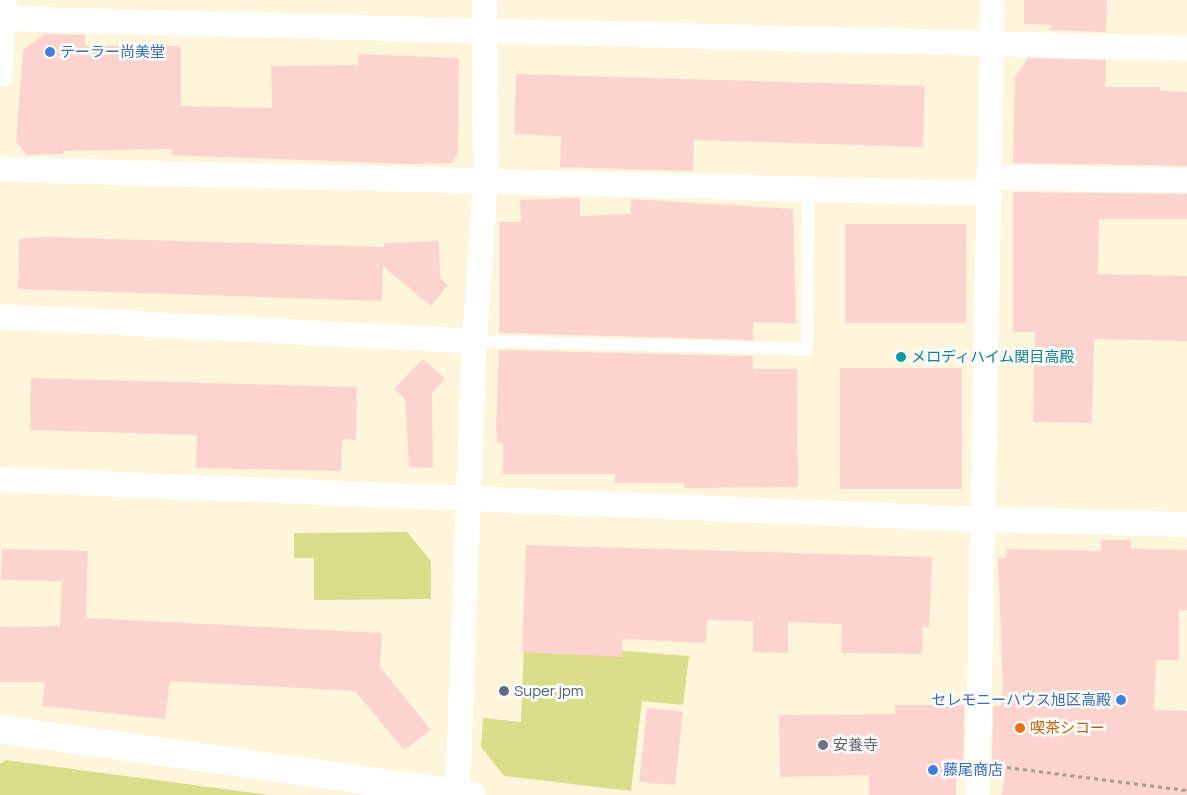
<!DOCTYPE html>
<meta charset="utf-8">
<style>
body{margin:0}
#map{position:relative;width:1187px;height:795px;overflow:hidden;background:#fff5da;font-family:Manrope,"Noto Sans JP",sans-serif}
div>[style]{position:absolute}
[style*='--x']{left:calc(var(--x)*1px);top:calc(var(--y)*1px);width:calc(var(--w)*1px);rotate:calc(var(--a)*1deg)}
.green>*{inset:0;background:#dadd8a}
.building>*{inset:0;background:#fdd3cf;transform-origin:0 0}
.path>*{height:3px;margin-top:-1.5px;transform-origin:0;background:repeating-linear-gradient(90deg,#a59e89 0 4px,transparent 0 8px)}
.service>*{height:12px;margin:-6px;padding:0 6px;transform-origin:6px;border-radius:6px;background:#fff}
.minor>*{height:25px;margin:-12.5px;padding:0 12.5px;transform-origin:12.5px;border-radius:12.5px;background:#fff}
.tertiary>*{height:28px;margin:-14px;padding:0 14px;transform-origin:14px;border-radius:14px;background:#fff}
.dots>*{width:14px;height:14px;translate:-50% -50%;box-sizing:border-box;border:2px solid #fff;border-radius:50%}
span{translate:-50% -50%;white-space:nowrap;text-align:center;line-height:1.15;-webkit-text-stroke:5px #fff;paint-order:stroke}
.shop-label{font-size:15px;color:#366cbe}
.left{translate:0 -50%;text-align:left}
.right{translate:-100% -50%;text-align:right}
.culture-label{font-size:15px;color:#0d838f}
.service-label{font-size:15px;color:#4e5e75}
.food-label{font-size:15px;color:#c56008}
.worship-label{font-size:15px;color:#5b616d}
</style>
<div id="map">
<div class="green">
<i style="clip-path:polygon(407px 532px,431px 561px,431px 599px,314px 600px,314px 558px,294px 558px,294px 533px)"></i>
<i style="clip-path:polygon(524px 643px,689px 656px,683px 705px,642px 701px,631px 791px,504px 776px,481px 747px,483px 718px,521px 722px)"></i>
<i style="clip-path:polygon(5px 760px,270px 795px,0 795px,0 764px)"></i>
</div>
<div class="building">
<i style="clip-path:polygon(1024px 0,1107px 0,1106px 32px,1049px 30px,1053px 25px,1024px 24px)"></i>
<i style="clip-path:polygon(44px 34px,85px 35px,85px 46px,181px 46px,181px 106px,272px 108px,271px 66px,358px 65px,358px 54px,459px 58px,458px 153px,452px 163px,409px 164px,172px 155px,172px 149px,63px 151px,63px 154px,27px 155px,16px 142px,23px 50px)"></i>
<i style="clip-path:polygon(1028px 58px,1106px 60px,1105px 87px,1160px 87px,1160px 91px,1187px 92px,1187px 166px,1013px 163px,1015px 77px)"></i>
<i style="clip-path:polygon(516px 74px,925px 86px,923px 147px,694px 140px,693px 171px,560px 167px,561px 136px,514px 134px)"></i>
<i style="clip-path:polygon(1013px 192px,1187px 194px,1187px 219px,1099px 219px,1098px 274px,1187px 276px,1187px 341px,1094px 339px,1092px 423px,1033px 422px,1035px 332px,1013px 332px)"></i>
<i style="clip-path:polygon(580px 198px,580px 216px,631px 214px,631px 199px,793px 209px,796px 323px,753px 322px,753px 340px,499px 333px,499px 222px,521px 222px,520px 200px)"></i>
<i style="left:845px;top:224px;width:121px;height:99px"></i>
<i style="clip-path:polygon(45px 237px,384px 247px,384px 243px,439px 241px,440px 278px,448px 285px,431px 306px,383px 266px,382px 301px,18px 289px,19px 239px)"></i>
<i style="clip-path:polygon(499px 350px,753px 356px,753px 369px,797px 369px,798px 487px,684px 488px,684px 483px,615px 483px,615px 474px,503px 474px,503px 443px,498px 443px,496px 429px)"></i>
<i style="clip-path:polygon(423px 359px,445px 379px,432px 393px,433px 468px,409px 467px,405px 399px,394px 389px)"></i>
<i style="left:840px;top:368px;width:122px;height:121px"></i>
<i style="clip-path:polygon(31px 378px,357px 387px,356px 440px,342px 439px,341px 471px,196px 468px,197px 435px,30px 430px)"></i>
<i style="clip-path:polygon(1101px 540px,1131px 540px,1131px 549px,1187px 550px,1187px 610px,1179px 610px,1179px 660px,1156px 660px,1154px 710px,1187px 711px,1187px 795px,1002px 795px,1006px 765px,992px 765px,993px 706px,1001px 706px,1003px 689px,998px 558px,1006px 558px,1006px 549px,1101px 551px)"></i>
<i style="clip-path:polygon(526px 545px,932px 557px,929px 627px,923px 627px,922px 654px,841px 653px,842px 624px,788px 622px,788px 653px,753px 652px,753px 621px,707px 620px,706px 643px,622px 639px,622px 657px,522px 652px)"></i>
<i style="clip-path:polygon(2px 549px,88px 551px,86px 618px,382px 633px,380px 667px,431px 730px,404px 750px,355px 691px,170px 681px,165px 719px,42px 706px,45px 682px,0 682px,0 627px,60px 626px,62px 581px,1px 580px)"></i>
<i style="clip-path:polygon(895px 705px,964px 705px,963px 765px,956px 765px,956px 795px,869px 795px,869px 775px,780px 777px,779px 715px,895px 714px)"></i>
<i style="left:647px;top:708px;width:36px;height:74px;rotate:6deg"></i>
</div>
<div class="path">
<i style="--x:1007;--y:767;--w:181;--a:7.3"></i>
</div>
<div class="service">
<i style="--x:474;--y:341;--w:333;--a:1.4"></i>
<i style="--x:807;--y:349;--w:157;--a:-89.6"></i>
</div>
<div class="minor">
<i style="--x:0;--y:18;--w:1187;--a:1.45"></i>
<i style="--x:0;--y:74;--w:74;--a:-86.9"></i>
<i style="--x:0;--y:169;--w:989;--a:1.39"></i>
<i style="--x:989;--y:177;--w:198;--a:0.9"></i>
<i style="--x:0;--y:316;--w:475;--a:3"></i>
<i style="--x:0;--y:479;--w:985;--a:2.33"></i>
<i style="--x:984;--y:519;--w:203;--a:1.4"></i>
<i style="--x:457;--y:795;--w:454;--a:-87.9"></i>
<i style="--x:474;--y:341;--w:161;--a:-86.1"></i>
<i style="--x:485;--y:180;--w:180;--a:-90.3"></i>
<i style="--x:977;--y:795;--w:795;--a:-88.92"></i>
</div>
<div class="tertiary">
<i style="--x:0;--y:729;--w:476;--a:8"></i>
</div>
<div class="dots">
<i style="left:50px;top:52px;background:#3f7fe0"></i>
<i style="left:901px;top:357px;background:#0f9aa8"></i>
<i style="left:504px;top:691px;background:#5c6f8a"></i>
<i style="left:1121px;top:700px;background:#3f7fe0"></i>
<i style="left:1020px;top:728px;background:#e8710a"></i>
<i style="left:823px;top:745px;background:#6b7280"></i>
<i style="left:933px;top:770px;background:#3f7fe0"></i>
</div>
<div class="shop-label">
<span class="left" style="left:60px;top:52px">テーラー尚美堂</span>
<span class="right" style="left:1111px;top:700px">セレモニーハウス旭区高殿</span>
<span class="left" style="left:943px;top:770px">藤尾商店</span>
</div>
<div class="culture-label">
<span class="left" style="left:911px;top:357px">メロディハイム関目高殿</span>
</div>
<div class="service-label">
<span class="left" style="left:514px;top:691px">Super jpm</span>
</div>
<div class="food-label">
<span class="left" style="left:1030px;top:728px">喫茶シコー</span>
</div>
<div class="worship-label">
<span class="left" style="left:833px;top:745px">安養寺</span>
</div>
</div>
